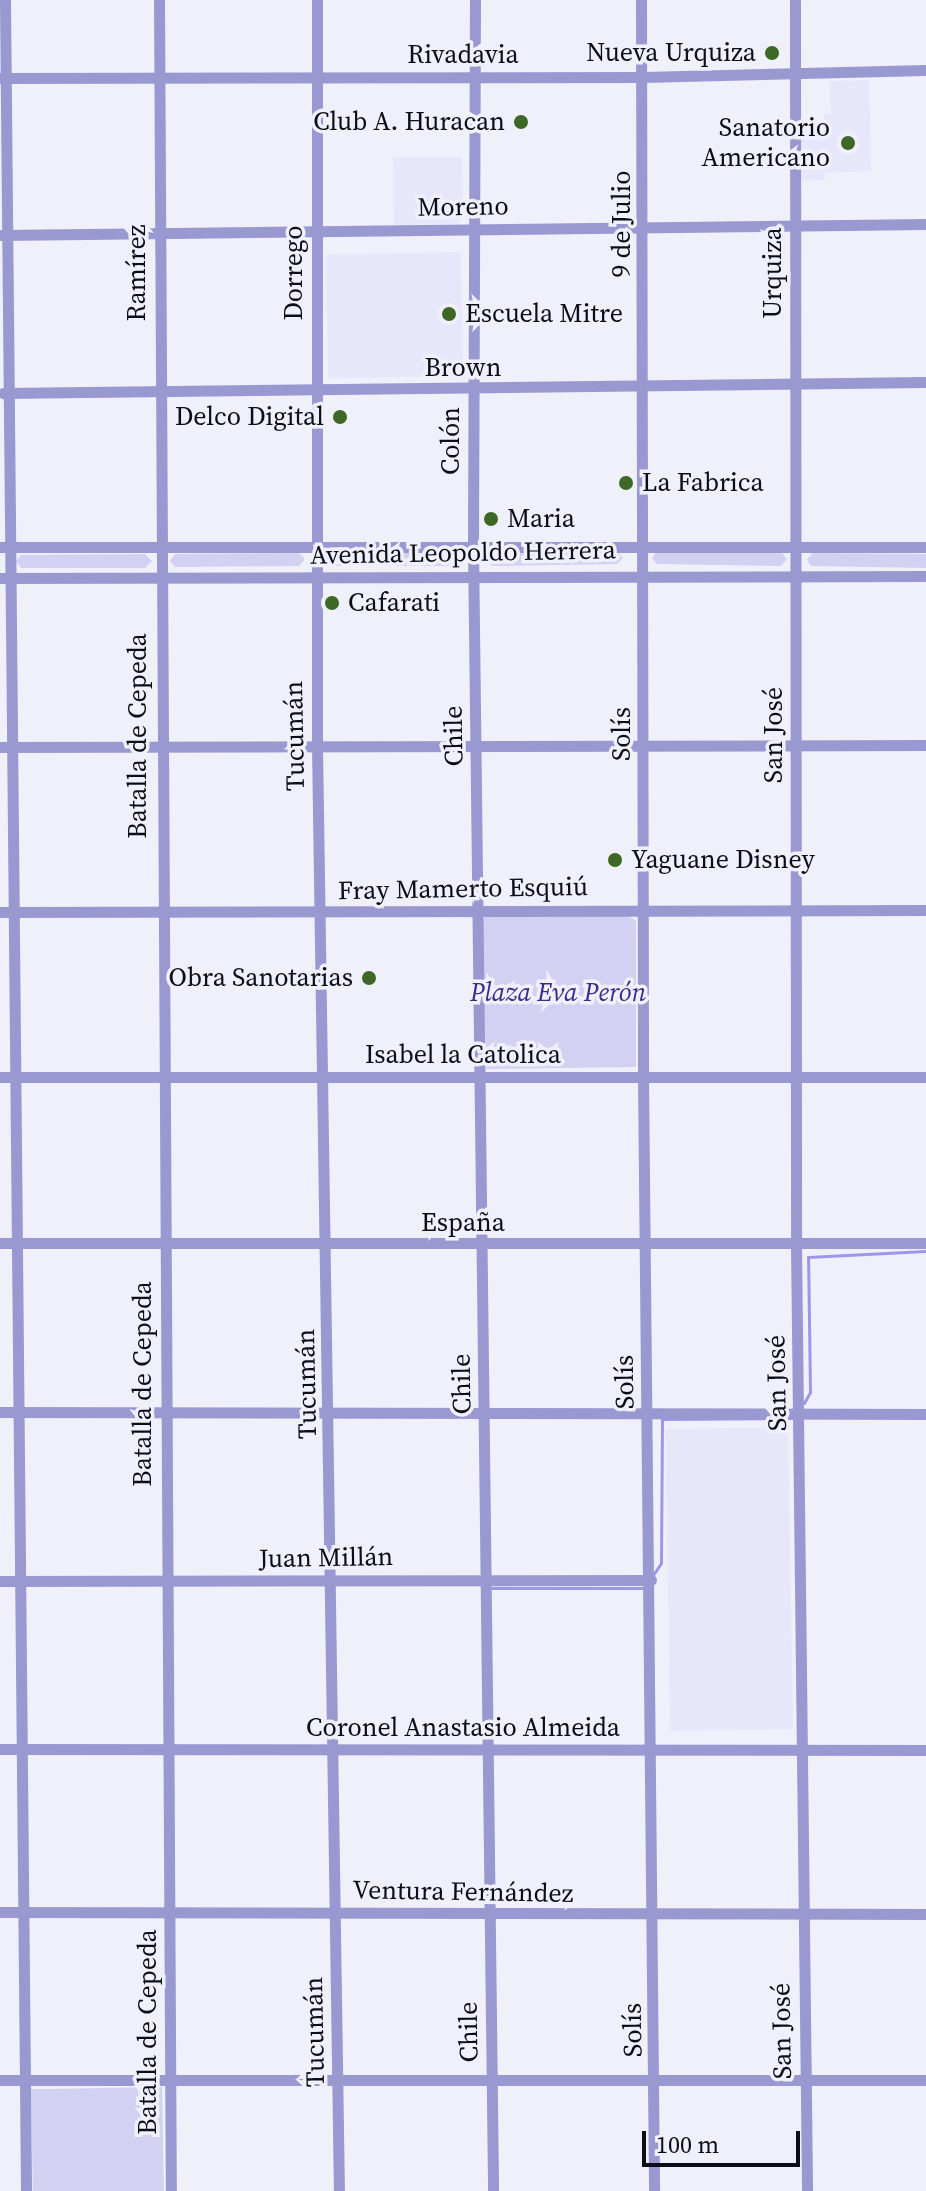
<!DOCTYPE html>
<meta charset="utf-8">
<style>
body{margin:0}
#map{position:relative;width:926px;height:2191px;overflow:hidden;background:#f0f0fb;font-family:"Source Serif 4",serif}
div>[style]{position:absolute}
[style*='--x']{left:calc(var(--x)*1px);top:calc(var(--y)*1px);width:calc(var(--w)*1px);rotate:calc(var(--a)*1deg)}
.built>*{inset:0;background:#e7e7fc;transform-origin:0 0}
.green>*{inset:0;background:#d2d1f2;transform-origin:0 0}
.stream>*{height:3px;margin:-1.5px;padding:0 1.5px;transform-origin:1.5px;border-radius:1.5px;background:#9c97ea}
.minor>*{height:11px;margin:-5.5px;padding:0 5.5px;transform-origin:5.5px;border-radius:5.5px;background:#9a98d0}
.dots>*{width:22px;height:22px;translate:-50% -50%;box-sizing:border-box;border:4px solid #f0f0fb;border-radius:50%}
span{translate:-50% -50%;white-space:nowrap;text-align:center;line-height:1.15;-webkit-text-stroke:7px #f0f0fb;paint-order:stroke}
.poi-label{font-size:26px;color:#0d0d16}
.right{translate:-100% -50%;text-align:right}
.left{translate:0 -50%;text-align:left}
.street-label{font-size:26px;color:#0d0d16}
.park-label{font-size:26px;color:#3d2988;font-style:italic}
.scale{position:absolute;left:642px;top:2131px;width:158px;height:36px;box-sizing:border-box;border:4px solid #0d0d16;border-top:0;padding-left:10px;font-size:24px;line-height:28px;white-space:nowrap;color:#0d0d16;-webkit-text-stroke:6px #f0f0fb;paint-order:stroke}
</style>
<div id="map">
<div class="built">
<i style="clip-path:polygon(869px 80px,871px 171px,825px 173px,825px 180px,802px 181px,801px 130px,825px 129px,824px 114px,831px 114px,830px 81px)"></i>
<i style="clip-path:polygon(393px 157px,462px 157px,463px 217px,457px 224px,394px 225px)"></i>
<i style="left:461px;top:252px;width:124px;height:135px;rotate:89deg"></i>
<i style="left:788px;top:1427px;width:302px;height:123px;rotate:89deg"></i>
</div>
<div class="green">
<i style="clip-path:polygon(616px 551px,623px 558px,617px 564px,492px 566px,487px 559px,492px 553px)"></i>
<i style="clip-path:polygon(657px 551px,781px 552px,787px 559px,781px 566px,657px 564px,652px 558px)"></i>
<i style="clip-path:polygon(299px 553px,305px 559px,299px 566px,175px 567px,170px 561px,175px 554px)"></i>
<i style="clip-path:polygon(331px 553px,455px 553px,462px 560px,455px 566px,331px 566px,326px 560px)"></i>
<i style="clip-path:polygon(812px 553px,926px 554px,926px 568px,811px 566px,807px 560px)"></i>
<i style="clip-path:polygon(145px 554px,152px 561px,145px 568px,21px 568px,16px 561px,21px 555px)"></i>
<i style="clip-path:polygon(625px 914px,636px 921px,636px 1067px,486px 1069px,482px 920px,488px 915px)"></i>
<i style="left:162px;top:2087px;width:104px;height:131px;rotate:89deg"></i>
</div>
<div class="stream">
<i style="--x:804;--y:1403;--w:13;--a:-61"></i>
<i style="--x:810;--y:1392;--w:135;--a:-90.8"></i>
<i style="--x:808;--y:1257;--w:118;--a:-2.9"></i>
<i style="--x:653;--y:1575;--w:14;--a:-56"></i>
<i style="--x:661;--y:1563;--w:144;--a:-89.6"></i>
<i style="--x:662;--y:1419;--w:130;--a:-0.4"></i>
<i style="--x:492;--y:1588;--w:152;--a:0"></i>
</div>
<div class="minor">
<i style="--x:5;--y:0;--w:2191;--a:89.45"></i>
<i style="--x:159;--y:0;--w:2191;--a:89.69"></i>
<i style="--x:317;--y:0;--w:746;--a:90"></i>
<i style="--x:317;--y:746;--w:1445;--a:89.13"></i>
<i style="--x:475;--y:0;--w:546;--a:90.21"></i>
<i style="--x:473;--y:546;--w:1645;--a:89.3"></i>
<i style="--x:641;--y:0;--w:1077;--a:89.89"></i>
<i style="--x:643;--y:1077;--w:1114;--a:89.43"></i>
<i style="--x:795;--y:0;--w:1244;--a:89.95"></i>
<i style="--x:796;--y:1244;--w:947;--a:89.33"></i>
<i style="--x:0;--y:78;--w:643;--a:-0.09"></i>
<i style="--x:643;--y:77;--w:283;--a:-1.4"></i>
<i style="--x:1;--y:235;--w:925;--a:-0.68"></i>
<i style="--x:3;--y:393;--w:923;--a:-0.68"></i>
<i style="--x:0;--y:547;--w:926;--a:0"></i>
<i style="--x:0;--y:578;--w:926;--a:-0.12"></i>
<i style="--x:0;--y:747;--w:926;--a:-0.12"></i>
<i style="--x:0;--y:912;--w:926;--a:-0.12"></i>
<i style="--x:0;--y:1077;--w:926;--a:0"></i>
<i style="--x:0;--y:1243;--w:926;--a:0"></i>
<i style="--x:0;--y:1412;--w:926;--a:0.12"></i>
<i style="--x:0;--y:1581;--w:651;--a:-0.09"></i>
<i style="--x:0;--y:1749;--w:926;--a:0.06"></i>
<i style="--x:0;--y:1912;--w:926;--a:0.12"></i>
<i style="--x:0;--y:2080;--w:926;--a:0"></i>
</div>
<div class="dots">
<i style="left:772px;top:53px;background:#3d6825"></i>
<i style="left:521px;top:122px;background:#3d6825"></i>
<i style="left:848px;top:143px;background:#3d6825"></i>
<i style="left:449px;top:314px;background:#3d6825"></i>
<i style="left:340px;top:417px;background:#3d6825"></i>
<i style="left:626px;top:483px;background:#3d6825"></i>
<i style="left:491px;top:519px;background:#3d6825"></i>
<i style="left:332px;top:603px;background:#3d6825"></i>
<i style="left:615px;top:860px;background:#3d6825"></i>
<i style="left:369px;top:978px;background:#3d6825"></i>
</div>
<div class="poi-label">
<span class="right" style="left:756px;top:53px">Nueva Urquiza</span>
<span class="right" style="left:505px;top:122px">Club A. Huracan</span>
<span class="right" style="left:830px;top:143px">Sanatorio<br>Americano</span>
<span class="left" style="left:465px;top:314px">Escuela Mitre</span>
<span class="right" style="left:324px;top:417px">Delco Digital</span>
<span class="left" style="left:642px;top:483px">La Fabrica</span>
<span class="left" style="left:507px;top:519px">Maria</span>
<span class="left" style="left:348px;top:603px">Cafarati</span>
<span class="left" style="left:631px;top:860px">Yaguane Disney</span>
<span class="right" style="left:353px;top:978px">Obra Sanotarias</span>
</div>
<div class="street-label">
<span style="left:463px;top:55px">Rivadavia</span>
<span style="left:463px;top:207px;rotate:-1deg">Moreno</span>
<span style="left:622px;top:224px;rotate:-90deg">9 de Julio</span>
<span style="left:137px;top:273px;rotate:-90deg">Ramírez</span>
<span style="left:294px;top:273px;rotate:-90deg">Dorrego</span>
<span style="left:773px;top:273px;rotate:-90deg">Urquiza</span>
<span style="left:463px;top:368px">Brown</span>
<span style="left:451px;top:441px;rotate:-90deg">Colón</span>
<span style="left:463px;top:553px;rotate:-1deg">Avenida Leopoldo Herrera</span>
<span style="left:622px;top:734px;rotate:-90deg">Solís</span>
<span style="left:774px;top:735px;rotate:-90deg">San José</span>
<span style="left:138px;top:736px;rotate:-90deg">Batalla de Cepeda</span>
<span style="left:295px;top:736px;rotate:-91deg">Tucumán</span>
<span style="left:454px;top:736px;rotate:-91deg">Chile</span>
<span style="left:463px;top:889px;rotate:-1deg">Fray Mamerto Esquiú</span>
<span style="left:463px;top:1055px">Isabel la Catolica</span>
<span style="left:463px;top:1223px">España</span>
<span style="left:625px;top:1382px;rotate:-91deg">Solís</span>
<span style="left:777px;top:1383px;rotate:-91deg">San José</span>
<span style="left:143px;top:1384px;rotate:-90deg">Batalla de Cepeda</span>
<span style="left:307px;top:1384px;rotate:-91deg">Tucumán</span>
<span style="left:462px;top:1384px;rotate:-91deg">Chile</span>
<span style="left:326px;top:1558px;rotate:-1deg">Juan Millán</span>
<span style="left:463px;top:1728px">Coronel Anastasio Almeida</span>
<span style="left:463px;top:1892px;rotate:1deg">Ventura Fernández</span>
<span style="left:633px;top:2030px;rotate:-91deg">Solís</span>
<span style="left:782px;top:2031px;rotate:-91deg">San José</span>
<span style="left:148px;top:2032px;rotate:-90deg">Batalla de Cepeda</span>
<span style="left:315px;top:2032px;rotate:-91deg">Tucumán</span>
<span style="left:469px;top:2032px;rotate:-91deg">Chile</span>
</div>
<div class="park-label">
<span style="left:558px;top:993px">Plaza Eva Perón</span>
</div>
<div class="scale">100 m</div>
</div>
